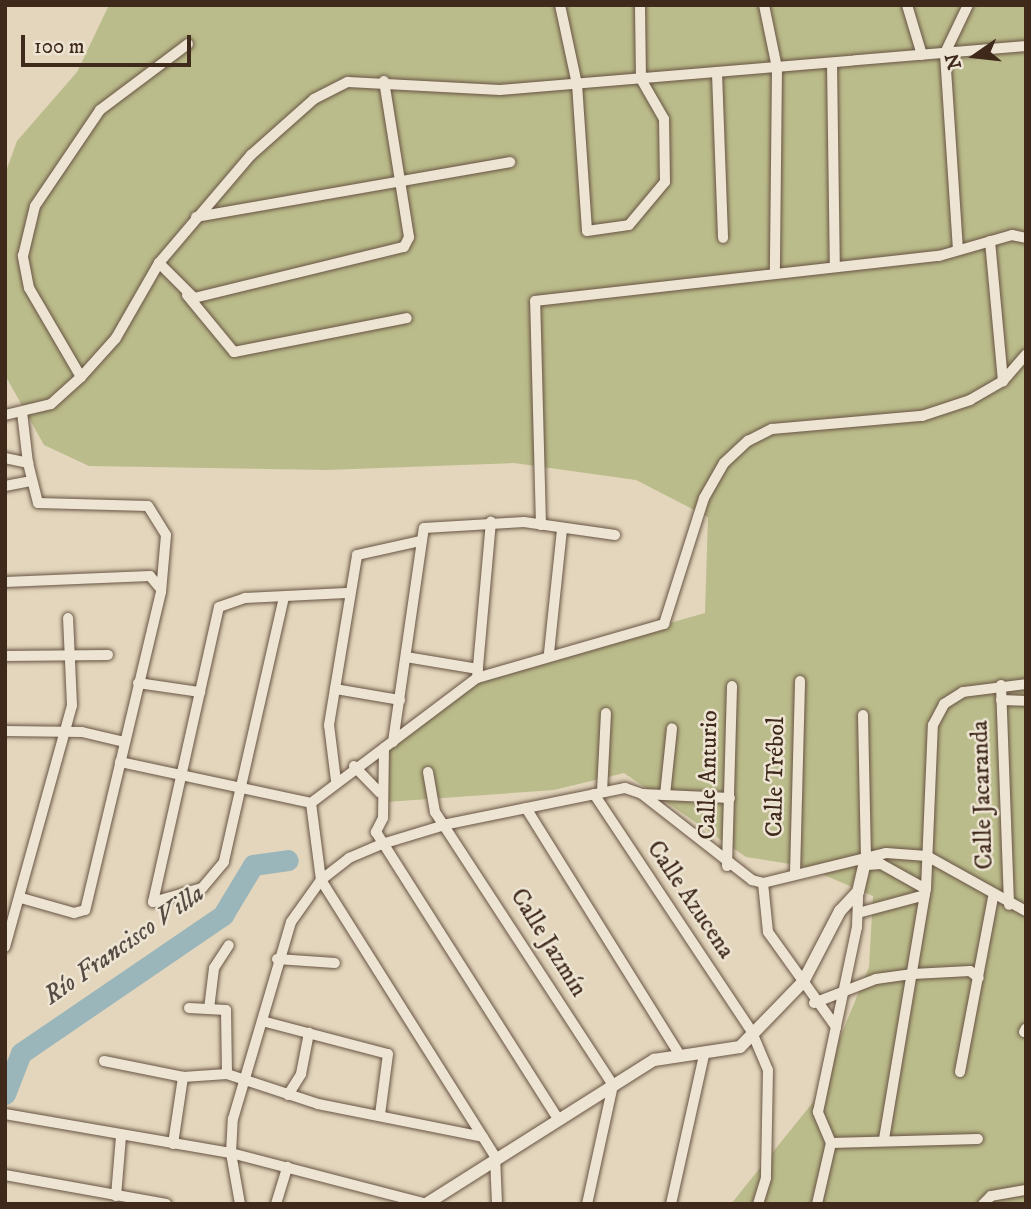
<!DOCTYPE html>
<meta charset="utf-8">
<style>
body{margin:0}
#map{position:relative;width:1031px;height:1209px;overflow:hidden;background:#e3d6bc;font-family:"IM FELL DW Pica",serif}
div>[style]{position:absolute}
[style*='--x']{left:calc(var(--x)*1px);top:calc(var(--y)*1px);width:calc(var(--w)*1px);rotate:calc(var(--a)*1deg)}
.green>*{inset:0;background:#bbbc8b}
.river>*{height:21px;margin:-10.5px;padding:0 10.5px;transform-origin:10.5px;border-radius:10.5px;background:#9ab6bb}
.roads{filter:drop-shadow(0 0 2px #685443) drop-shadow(0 0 2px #685443)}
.minor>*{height:10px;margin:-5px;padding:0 5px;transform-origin:5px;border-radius:5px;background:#ede4d3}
.tertiary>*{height:12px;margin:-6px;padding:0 6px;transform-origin:6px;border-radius:6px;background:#ede4d3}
span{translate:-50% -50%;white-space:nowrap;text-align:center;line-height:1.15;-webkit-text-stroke:5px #ede4d3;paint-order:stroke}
.street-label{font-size:24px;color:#3f291b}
.water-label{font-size:26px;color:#564c43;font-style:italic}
.frame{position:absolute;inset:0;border:7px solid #3f291b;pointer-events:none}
.north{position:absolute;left:940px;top:21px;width:70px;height:70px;-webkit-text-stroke:5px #ede4d3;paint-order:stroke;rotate:256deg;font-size:19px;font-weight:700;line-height:28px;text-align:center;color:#3f291b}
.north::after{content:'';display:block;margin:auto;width:24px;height:32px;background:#3f291b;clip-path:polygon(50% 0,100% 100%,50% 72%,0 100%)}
.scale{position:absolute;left:21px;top:35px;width:170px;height:32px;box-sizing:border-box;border:4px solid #3f291b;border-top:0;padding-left:9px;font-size:21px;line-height:24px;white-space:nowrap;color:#3f291b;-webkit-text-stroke:5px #ede4d3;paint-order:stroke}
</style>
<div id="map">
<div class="green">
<i style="clip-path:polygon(109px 5px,1026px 5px,1026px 1204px,731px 1204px,814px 1101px,869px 967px,873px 896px,803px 866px,746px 857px,624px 773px,554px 790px,386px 802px,388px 738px,480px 677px,705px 613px,708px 517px,636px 480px,514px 463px,326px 470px,89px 466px,44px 445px,5px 375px,5px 174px,17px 141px,77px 72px)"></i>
</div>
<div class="river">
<i style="--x:5;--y:1094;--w:44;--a:-68.7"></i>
<i style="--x:21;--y:1053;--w:245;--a:-34.3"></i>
<i style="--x:223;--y:915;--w:58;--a:-59"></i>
<i style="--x:253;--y:865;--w:35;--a:-8"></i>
</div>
<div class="roads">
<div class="minor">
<i style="--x:560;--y:5;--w:81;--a:77.9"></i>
<i style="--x:577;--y:84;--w:147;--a:86.1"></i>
<i style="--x:587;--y:231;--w:42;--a:-8.1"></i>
<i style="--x:629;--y:225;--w:56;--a:-50.1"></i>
<i style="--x:665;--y:182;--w:63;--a:-90.9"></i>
<i style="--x:664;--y:119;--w:46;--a:-119.9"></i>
<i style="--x:641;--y:79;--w:73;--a:-90.8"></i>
<i style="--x:764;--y:5;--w:64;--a:78.3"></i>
<i style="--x:777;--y:68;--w:206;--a:90.6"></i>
<i style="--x:907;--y:5;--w:52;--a:73.3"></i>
<i style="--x:832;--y:63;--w:204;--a:89.2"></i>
<i style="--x:717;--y:73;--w:165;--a:87.9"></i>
<i style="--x:196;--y:217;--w:319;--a:-9.9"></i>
<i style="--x:990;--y:241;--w:141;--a:84.7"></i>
<i style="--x:958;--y:250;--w:197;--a:-93.8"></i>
<i style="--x:945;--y:53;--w:53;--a:-64.4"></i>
<i style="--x:159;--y:263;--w:49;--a:45"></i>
<i style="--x:194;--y:298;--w:216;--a:-13.7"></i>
<i style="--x:404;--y:247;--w:11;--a:-63"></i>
<i style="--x:409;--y:237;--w:158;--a:-99.1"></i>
<i style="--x:187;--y:295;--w:74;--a:50.5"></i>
<i style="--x:234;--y:352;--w:176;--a:-11.1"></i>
<i style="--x:81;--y:377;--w:103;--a:-120.3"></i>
<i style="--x:29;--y:288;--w:33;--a:-101"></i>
<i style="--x:23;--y:256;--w:51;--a:-76.5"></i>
<i style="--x:35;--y:206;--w:116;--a:-55.9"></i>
<i style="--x:100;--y:110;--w:110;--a:-36.9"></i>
<i style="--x:22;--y:412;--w:51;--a:83.3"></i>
<i style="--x:5;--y:415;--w:47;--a:-13.4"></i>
<i style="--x:51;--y:404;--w:40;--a:-42"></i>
<i style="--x:81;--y:377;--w:52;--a:-48.1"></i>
<i style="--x:116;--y:338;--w:86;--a:-60.2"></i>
<i style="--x:159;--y:263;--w:142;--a:-49.6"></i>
<i style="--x:251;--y:155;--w:84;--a:-41.6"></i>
<i style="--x:314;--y:99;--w:38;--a:-27"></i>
<i style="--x:348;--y:82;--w:152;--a:3"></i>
<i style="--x:500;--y:90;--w:528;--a:-4.78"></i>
<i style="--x:5;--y:458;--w:24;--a:12"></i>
<i style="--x:28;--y:463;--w:41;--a:76"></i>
<i style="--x:38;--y:503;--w:110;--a:1.6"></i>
<i style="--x:148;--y:506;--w:34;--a:58"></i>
<i style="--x:166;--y:535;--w:57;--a:95"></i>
<i style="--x:161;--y:592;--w:327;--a:103.4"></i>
<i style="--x:85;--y:910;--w:11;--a:165"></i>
<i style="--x:74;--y:913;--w:55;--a:-164.2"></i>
<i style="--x:5;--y:486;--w:26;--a:-11"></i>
<i style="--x:541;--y:525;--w:224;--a:-91.5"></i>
<i style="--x:535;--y:301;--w:406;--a:-6.4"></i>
<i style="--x:939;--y:256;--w:76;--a:-16"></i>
<i style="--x:1012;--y:235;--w:14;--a:12"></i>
<i style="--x:5;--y:582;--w:145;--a:-2.4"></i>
<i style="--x:150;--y:576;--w:16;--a:50"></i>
<i style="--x:284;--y:597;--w:272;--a:102.8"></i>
<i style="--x:224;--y:862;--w:34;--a:130"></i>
<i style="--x:202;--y:888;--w:51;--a:164.1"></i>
<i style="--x:153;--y:902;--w:302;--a:-77.4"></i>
<i style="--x:219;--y:607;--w:28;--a:-19"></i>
<i style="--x:245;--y:598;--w:101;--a:-2.8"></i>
<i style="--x:549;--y:653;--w:124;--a:-84"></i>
<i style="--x:5;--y:656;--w:103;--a:-0.6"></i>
<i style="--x:406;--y:657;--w:73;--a:9.5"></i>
<i style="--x:477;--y:678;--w:157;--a:-84.9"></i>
<i style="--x:138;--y:683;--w:63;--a:8.3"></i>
<i style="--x:1001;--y:685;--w:220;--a:87.9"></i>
<i style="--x:335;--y:689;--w:66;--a:9.6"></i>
<i style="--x:1001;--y:700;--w:25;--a:2"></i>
<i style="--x:863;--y:715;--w:143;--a:88.8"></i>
<i style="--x:5;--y:731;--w:77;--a:0.7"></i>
<i style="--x:82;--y:732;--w:43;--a:13.4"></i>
<i style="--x:393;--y:742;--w:216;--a:-81.8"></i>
<i style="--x:424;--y:528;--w:100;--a:-3.4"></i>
<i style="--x:524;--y:522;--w:92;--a:8.1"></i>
<i style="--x:384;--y:748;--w:70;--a:90.8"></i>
<i style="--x:383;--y:818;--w:16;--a:117"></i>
<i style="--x:376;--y:832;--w:340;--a:57.6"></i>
<i style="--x:120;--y:762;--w:195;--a:12.1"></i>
<i style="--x:311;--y:803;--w:208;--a:-37"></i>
<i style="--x:477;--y:678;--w:195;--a:-16.1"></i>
<i style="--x:664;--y:624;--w:132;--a:-72.4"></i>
<i style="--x:704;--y:498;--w:40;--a:-60.3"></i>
<i style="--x:724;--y:463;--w:33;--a:-43"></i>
<i style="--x:748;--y:441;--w:27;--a:-27"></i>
<i style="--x:772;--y:429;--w:151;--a:-5"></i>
<i style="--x:922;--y:416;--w:51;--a:-18.4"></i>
<i style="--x:970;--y:400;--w:38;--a:-30"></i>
<i style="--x:1003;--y:381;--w:35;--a:-49"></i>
<i style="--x:354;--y:766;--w:37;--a:46"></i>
<i style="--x:428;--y:772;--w:41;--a:80.1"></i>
<i style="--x:435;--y:812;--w:326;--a:56.9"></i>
<i style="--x:613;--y:1085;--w:122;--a:102.3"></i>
<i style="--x:336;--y:781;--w:56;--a:-97.1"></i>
<i style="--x:329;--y:725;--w:172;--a:-80.6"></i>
<i style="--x:357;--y:555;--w:65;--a:-12.5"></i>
<i style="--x:602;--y:792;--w:79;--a:-87.1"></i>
<i style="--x:594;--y:794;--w:283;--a:56.4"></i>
<i style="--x:751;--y:1030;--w:43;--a:67"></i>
<i style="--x:768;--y:1070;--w:108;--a:91.1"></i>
<i style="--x:766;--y:1178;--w:27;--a:107"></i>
<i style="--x:642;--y:794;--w:88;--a:2.6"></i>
<i style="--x:665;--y:795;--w:67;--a:-84"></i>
<i style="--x:311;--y:803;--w:78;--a:82.6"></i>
<i style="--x:321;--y:880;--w:326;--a:57.8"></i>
<i style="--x:495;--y:1156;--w:48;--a:87.6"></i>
<i style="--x:526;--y:808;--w:287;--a:58.1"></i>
<i style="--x:867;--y:865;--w:14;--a:-4"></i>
<i style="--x:881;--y:864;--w:51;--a:29.1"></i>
<i style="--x:727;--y:866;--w:180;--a:-88.4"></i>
<i style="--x:795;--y:874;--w:193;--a:-88.5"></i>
<i style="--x:763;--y:883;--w:49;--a:84.2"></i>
<i style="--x:768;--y:932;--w:117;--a:54.4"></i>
<i style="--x:858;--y:913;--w:69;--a:-15"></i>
<i style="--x:5;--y:947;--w:251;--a:-74.5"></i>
<i style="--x:72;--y:705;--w:87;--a:-92.6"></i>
<i style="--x:277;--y:959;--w:58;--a:3.9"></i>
<i style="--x:814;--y:1003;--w:66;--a:-21.2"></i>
<i style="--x:876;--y:979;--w:37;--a:-8"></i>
<i style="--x:913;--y:974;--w:57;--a:-3"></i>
<i style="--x:970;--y:971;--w:11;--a:38"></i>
<i style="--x:189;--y:1008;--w:37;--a:3"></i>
<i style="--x:226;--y:1010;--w:64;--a:89.1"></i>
<i style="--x:209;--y:1009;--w:41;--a:-83"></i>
<i style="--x:214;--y:968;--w:27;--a:-57"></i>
<i style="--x:262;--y:1021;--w:130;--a:14.7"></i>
<i style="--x:388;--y:1054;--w:62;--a:97.5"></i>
<i style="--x:1024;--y:1032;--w:4;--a:-63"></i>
<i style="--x:104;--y:1061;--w:81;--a:11.4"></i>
<i style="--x:183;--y:1077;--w:44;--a:-3.9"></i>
<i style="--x:227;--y:1074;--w:96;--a:18.2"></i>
<i style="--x:318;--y:1104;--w:168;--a:11.3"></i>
<i style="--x:960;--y:1072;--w:177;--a:-79.3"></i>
<i style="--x:288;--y:1095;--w:25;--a:-58"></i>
<i style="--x:301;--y:1074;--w:42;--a:-79"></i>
<i style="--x:5;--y:1114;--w:229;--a:9.8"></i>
<i style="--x:231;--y:1153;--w:203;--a:14.6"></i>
<i style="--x:884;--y:1139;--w:254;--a:-80.5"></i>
<i style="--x:926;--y:889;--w:164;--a:-87.6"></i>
<i style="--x:933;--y:725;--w:24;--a:-62"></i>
<i style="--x:944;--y:704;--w:22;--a:-32"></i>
<i style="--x:963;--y:692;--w:64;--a:-7.2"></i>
<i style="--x:831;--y:1143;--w:34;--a:-113"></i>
<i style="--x:818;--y:1112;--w:189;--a:-78.1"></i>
<i style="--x:857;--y:927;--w:35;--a:-88"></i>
<i style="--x:831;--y:1143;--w:147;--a:-1.6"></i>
<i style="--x:173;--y:1144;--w:68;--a:-81.5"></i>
<i style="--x:5;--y:1175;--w:164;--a:10.2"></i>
<i style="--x:116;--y:1196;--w:60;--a:-85.2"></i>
<i style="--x:240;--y:1204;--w:52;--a:-100"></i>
<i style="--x:231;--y:1153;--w:34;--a:-87"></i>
<i style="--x:233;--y:1119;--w:205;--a:-73.6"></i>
<i style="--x:291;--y:922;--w:52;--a:-54.5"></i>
<i style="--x:321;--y:880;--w:36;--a:-38"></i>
<i style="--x:349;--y:858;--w:36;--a:-23"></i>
<i style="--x:382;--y:844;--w:69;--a:-16.9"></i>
<i style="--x:448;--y:824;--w:181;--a:-11.5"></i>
<i style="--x:625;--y:788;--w:18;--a:19"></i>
<i style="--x:642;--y:794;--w:140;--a:38"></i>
<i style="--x:752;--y:880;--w:11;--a:15"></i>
<i style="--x:763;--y:883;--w:127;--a:-13.7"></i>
<i style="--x:886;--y:853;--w:41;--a:4.2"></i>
<i style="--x:927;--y:856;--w:113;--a:29.1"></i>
<i style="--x:276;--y:1204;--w:39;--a:-73"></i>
<i style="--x:671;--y:1204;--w:153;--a:-77.5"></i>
<i style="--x:817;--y:1204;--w:63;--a:-77.1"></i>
<i style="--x:983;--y:1204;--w:11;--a:-45"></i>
<i style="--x:991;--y:1196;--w:36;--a:-10"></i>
</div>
<div class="tertiary">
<i style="--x:426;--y:1204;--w:270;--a:-32.3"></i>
<i style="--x:654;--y:1060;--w:87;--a:-8.6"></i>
<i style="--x:740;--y:1047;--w:91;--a:-45.9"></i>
<i style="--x:803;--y:982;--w:80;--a:-62.5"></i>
<i style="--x:840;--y:911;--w:26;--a:-47"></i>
<i style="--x:858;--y:892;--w:35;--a:-77"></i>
</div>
</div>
<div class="street-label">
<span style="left:709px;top:775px;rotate:-89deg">Calle Anturio</span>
<span style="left:776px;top:777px;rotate:-89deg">Calle Trébol</span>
<span style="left:983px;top:795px;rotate:-92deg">Calle Jacaranda</span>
<span style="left:690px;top:900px;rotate:56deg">Calle Azucena</span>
<span style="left:548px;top:943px;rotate:58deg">Calle Jazmín</span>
</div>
<div class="water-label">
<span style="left:124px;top:945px;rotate:-35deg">Río Francisco Villa</span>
</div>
<div class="frame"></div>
<div class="north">N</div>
<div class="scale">100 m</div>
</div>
